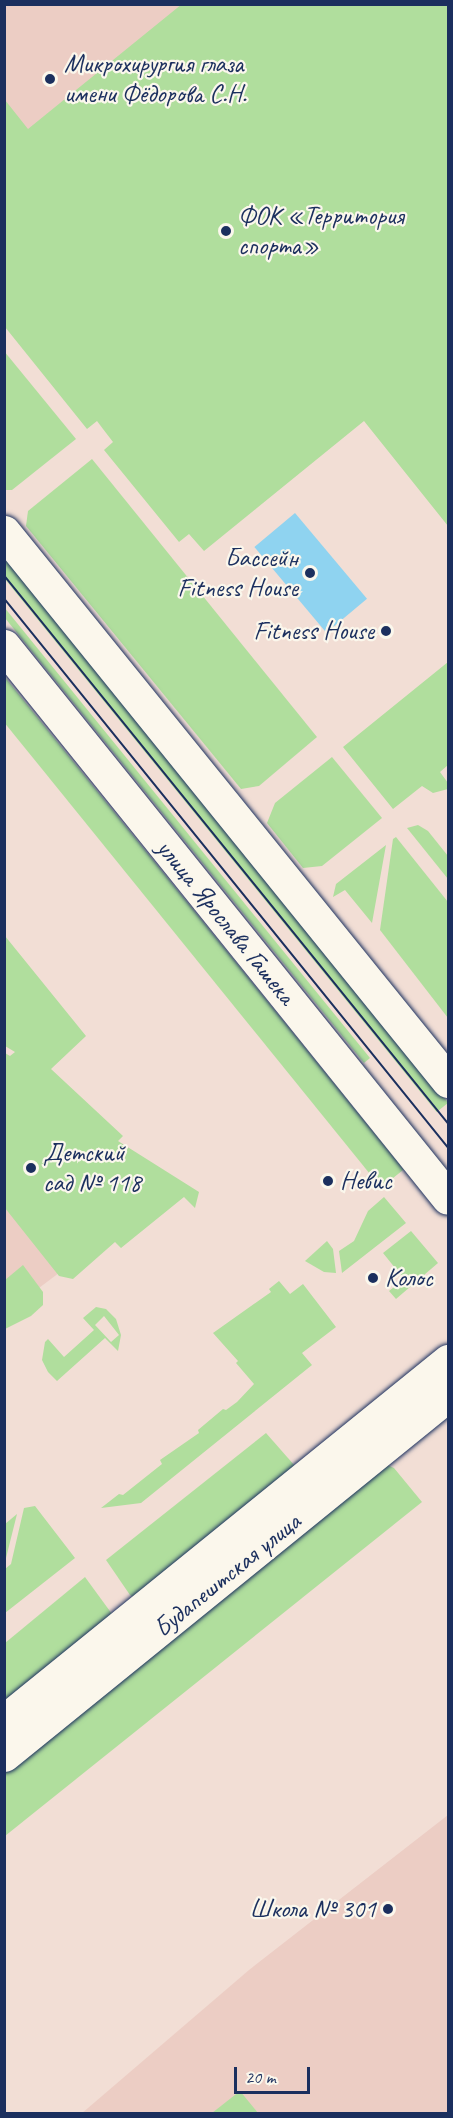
<!DOCTYPE html>
<meta charset="utf-8">
<style>
body{margin:0}
#map{position:relative;width:453px;height:2118px;overflow:hidden;background:#f2ded5;font-family:Caveat,sans-serif}
div>[style]{position:absolute}
[style*='--x']{left:calc(var(--x)*1px);top:calc(var(--y)*1px);width:calc(var(--w)*1px);rotate:calc(var(--a)*1deg)}
.built>*{inset:0;background:#eccdc4}
.green>*{inset:0;background:#b0de9d;transform-origin:0 0}
.water>*{inset:0;background:#8fd3f0;transform-origin:0 0}
.roads{filter:drop-shadow(0 0 2px #1b2f5e) drop-shadow(0 0 2px #1b2f5e)}
.secondary>*{height:33px;margin:-16.5px;padding:0 16.5px;transform-origin:16.5px;border-radius:16.5px;background:#fbf7ec}
.tram>*{height:1.5px;margin:-0.75px;padding:0 0.75px;transform-origin:0.75px;border-radius:0.75px;background:#1b2f5e}
.dots>*{width:16px;height:16px;translate:-50% -50%;box-sizing:border-box;border:3px solid #fbf7ec;border-radius:50%}
span{translate:-50% -50%;white-space:nowrap;text-align:center;line-height:1.15;-webkit-text-stroke:4.5px #fbf7ec;paint-order:stroke}
.poi-label{font-size:26px;color:#1b2f5e}
.left{translate:0 -50%;text-align:left}
.right{translate:-100% -50%;text-align:right}
.street-label{font-size:26px;color:#1b2f5e}
.frame{position:absolute;inset:0;border:6px solid #1b2f5e;pointer-events:none}
.scale{position:absolute;left:234px;top:2067px;width:76px;height:27px;box-sizing:border-box;border:3px solid #1b2f5e;border-top:0;padding-left:8px;font-size:18px;line-height:21px;white-space:nowrap;color:#1b2f5e;-webkit-text-stroke:4px #fbf7ec;paint-order:stroke}
</style>
<div id="map">
<div class="built">
<i style="clip-path:polygon(5px 5px,187px 5px,5px 153px)"></i>
<i style="clip-path:polygon(4px 1103px,112px 1233px,19px 1303px,4px 1307px)"></i>
<i style="clip-path:polygon(448px 1815px,448px 2113px,81px 2114px,249px 1970px)"></i>
</div>
<div class="green">
<i style="clip-path:polygon(182px 4px,448px 5px,448px 526px,364px 421px,204px 551px,189px 534px,179px 542px,104px 450px,113px 442px,103px 429px,97px 421px,87px 429px,5px 327px,5px 100px,28px 129px)"></i>
<i style="clip-path:polygon(4px 351px,76px 439px,12px 490px,5px 490px)"></i>
<i style="clip-path:polygon(92px 459px,317px 737px,259px 786px,241px 789px,26px 526px,28px 511px)"></i>
<i style="left:4px;top:554px;width:706px;height:15px;rotate:51deg"></i>
<i style="clip-path:polygon(4px 607px,370px 1058px,364px 1063px,5px 618px)"></i>
<i style="clip-path:polygon(448px 662px,448px 765px,440px 772px,448px 783px,448px 789px,433px 793px,422px 786px,393px 809px,343px 747px)"></i>
<i style="left:4px;top:676px;width:635px;height:29px;rotate:51deg"></i>
<i style="clip-path:polygon(332px 757px,382px 818px,322px 866px,303px 868px,267px 823px,275px 803px)"></i>
<i style="clip-path:polygon(418px 825px,428px 831px,448px 856px,448px 879px,407px 828px)"></i>
<i style="clip-path:polygon(396px 837px,448px 902px,448px 1018px,380px 930px,393px 839px)"></i>
<i style="clip-path:polygon(386px 845px,372px 923px,345px 890px,333px 897px,336px 884px)"></i>
<i style="clip-path:polygon(5px 936px,86px 1036px,51px 1069px,123px 1136px,118px 1141px,199px 1192px,195px 1208px,184px 1197px,121px 1248px,115px 1242px,73px 1279px,59px 1276px,5px 1208px,5px 1053px,10px 1056px,15px 1052px,5px 1046px)"></i>
<i style="clip-path:polygon(384px 1197px,406px 1223px,342px 1273px,339px 1251px,354px 1241px,368px 1211px)"></i>
<i style="clip-path:polygon(411px 1231px,438px 1263px,396px 1299px,389px 1291px,404px 1279px,383px 1253px)"></i>
<i style="clip-path:polygon(327px 1241px,333px 1249px,336px 1273px,324px 1272px,305px 1261px)"></i>
<i style="clip-path:polygon(23px 1265px,43px 1292px,43px 1305px,31px 1316px,5px 1329px,5px 1280px)"></i>
<i style="clip-path:polygon(279px 1281px,290px 1294px,303px 1284px,336px 1327px,302px 1353px,312px 1365px,141px 1503px,101px 1508px,119px 1494px,123px 1495px,162px 1464px,160px 1460px,199px 1433px,198px 1430px,223px 1409px,226px 1410px,237px 1402px,254px 1384px,236px 1363px,238px 1361px,213px 1333px,271px 1292px,269px 1289px)"></i>
<i style="clip-path:polygon(evenodd,96px 1307px,106px 1309px,116px 1319px,121px 1335px,118px 1351px,105px 1338px,57px 1381px,48px 1372px,42px 1360px,45px 1342px,48px 1339px,64px 1357px,94px 1330px,83px 1318px,96px 1307px,104px 1316px,119px 1335px,111px 1342px,95px 1325px,104px 1316px)"></i>
<i style="clip-path:polygon(266px 1433px,295px 1466px,133px 1597px,130px 1595px,106px 1560px)"></i>
<i style="clip-path:polygon(385px 1464px,394px 1468px,422px 1502px,5px 1836px,5px 1773px)"></i>
<i style="clip-path:polygon(35px 1506px,75px 1558px,5px 1613px,5px 1569px,11px 1564px,24px 1508px)"></i>
<i style="clip-path:polygon(17px 1514px,5px 1562px,5px 1524px)"></i>
<i style="clip-path:polygon(85px 1577px,112px 1614px,5px 1701px,5px 1643px)"></i>
<i style="clip-path:polygon(240px 2091px,258px 2113px,212px 2113px)"></i>
</div>
<div class="water">
<i style="left:295px;top:513px;width:112px;height:53px;rotate:50deg"></i>
</div>
<div class="roads">
<div class="secondary">
<i style="--x:4;--y:532;--w:706;--a:51.04"></i>
<i style="--x:4;--y:646;--w:708;--a:51.19"></i>
<i style="--x:4;--y:1721;--w:572;--a:-39.04"></i>
<i style="--x:4;--y:1755;--w:572;--a:-39.04"></i>
</div>
</div>
<div class="tram">
<i style="--x:4;--y:575;--w:705;--a:50.98"></i>
<i style="--x:4;--y:598;--w:706;--a:51.04"></i>
</div>
<div class="dots">
<i style="left:50px;top:79px;background:#1b2f5e"></i>
<i style="left:226px;top:231px;background:#1b2f5e"></i>
<i style="left:310px;top:573px;background:#1b2f5e"></i>
<i style="left:386px;top:631px;background:#1b2f5e"></i>
<i style="left:31px;top:1168px;background:#1b2f5e"></i>
<i style="left:328px;top:1181px;background:#1b2f5e"></i>
<i style="left:373px;top:1278px;background:#1b2f5e"></i>
<i style="left:388px;top:1909px;background:#1b2f5e"></i>
</div>
<div class="poi-label">
<span class="left" style="left:64px;top:79px">Микрохирургия глаза<br>имени Фёдорова С.Н.</span>
<span class="left" style="left:238px;top:231px">ФОК «Территория<br>спорта»</span>
<span class="right" style="left:298px;top:573px">Бассейн<br>Fitness House</span>
<span class="right" style="left:374px;top:631px">Fitness House</span>
<span class="left" style="left:43px;top:1168px">Детский<br>сад № 118</span>
<span class="left" style="left:340px;top:1181px">Невис</span>
<span class="left" style="left:385px;top:1278px">Колос</span>
<span class="right" style="left:376px;top:1909px">Школа № 301</span>
</div>
<div class="street-label">
<span style="left:226px;top:922px;rotate:51deg">улица Ярослава Гашека</span>
<span style="left:227px;top:1575px;rotate:-39deg">Будапештская улица</span>
</div>
<div class="frame"></div>
<div class="scale">20 m</div>
</div>
